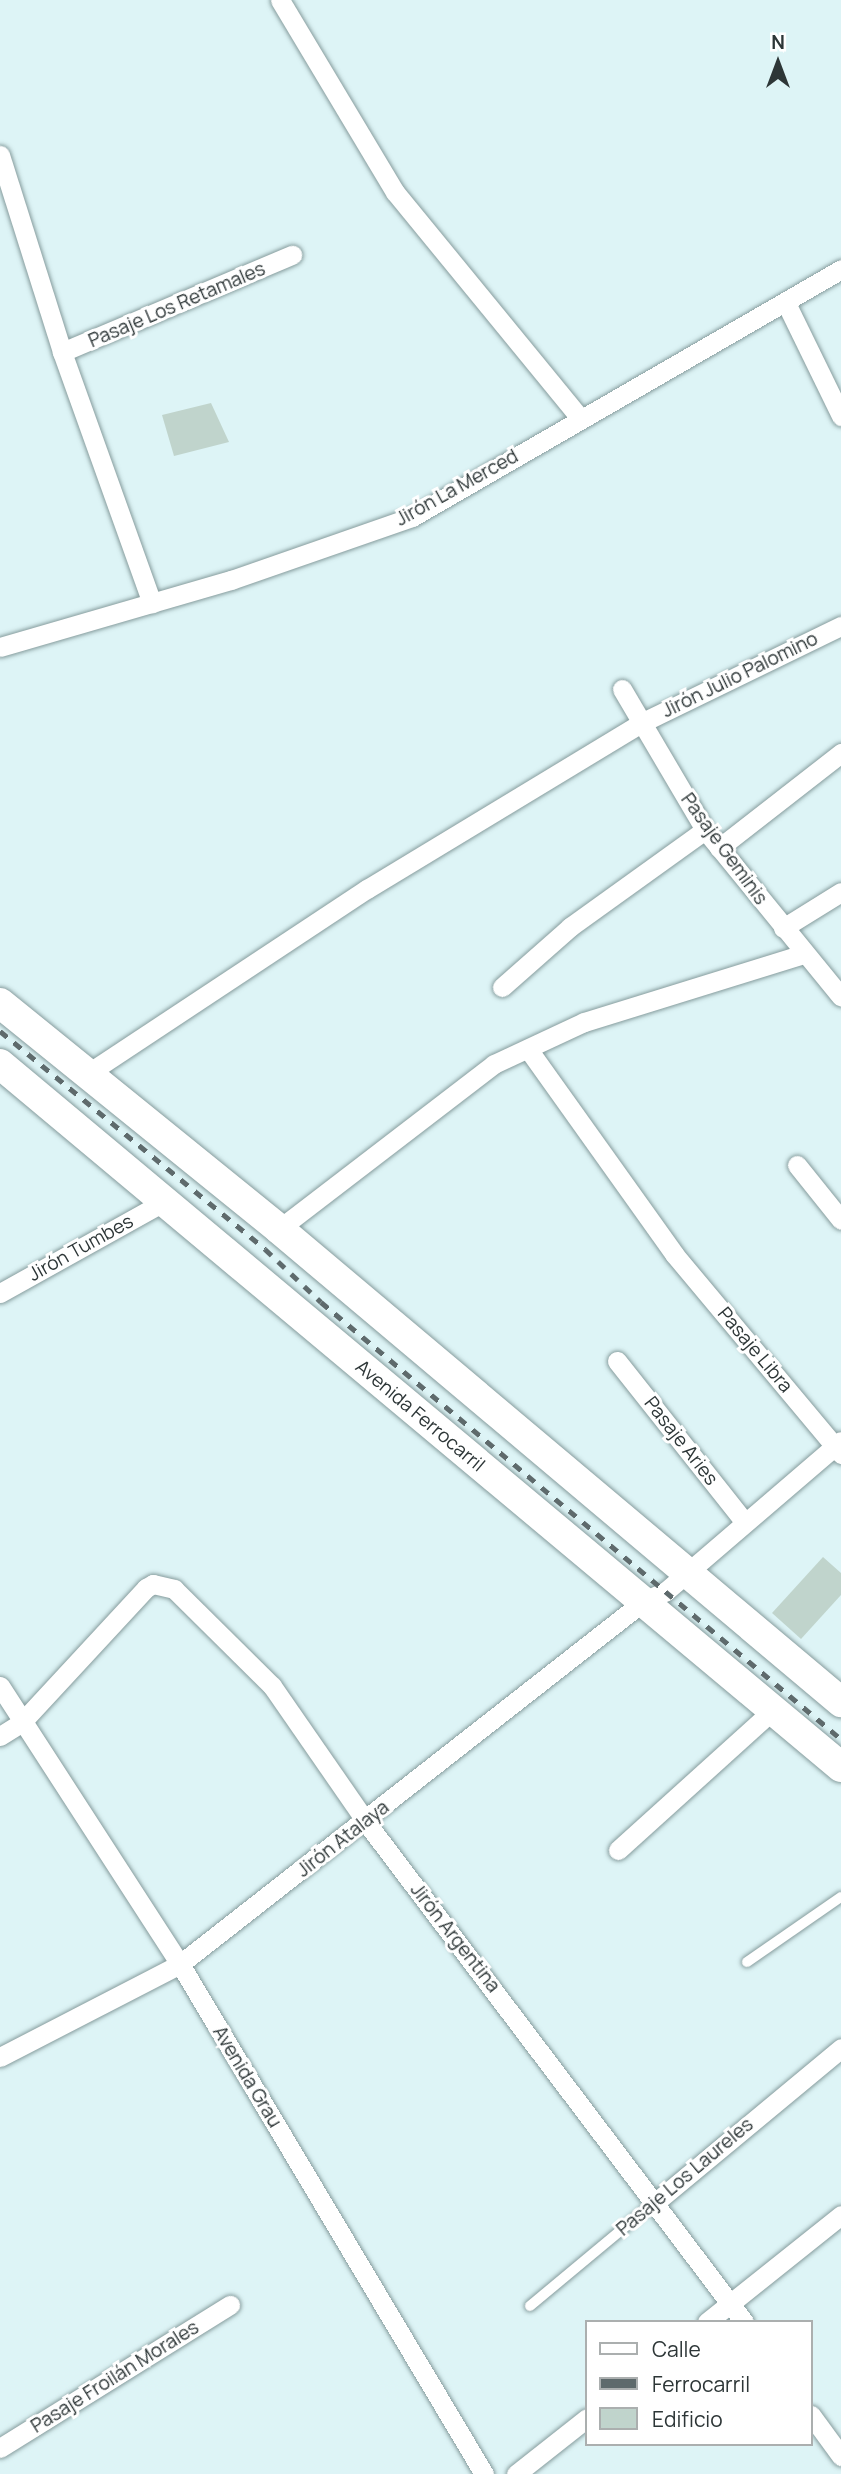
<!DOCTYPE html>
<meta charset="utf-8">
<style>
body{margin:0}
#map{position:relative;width:841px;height:2474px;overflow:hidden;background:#ddf4f6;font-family:Manrope,sans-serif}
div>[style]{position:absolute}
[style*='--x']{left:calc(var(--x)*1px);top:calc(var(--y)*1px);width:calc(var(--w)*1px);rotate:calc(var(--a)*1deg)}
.building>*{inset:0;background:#c0d4cc}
.roads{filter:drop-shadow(0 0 2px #869c9d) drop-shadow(0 0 2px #869c9d)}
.service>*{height:10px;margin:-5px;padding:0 5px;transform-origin:5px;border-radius:5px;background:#fff}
.minor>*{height:19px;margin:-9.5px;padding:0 9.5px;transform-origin:9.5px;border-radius:9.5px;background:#fff}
.primary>*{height:30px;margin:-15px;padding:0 15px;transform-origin:15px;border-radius:15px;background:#fff}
.rail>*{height:5px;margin-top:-2.5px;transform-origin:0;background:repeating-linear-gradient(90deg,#5e6a6c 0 9px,transparent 0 18px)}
span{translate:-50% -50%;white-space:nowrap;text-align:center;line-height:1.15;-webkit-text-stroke:6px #fff;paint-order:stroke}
.street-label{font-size:19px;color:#2d3637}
.legend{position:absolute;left:585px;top:2320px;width:228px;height:126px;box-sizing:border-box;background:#fff;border:2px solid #abafaf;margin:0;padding:9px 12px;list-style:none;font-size:21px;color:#2d3637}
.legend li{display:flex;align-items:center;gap:14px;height:35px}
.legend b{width:35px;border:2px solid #abafaf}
.north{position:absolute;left:743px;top:28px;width:70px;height:70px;-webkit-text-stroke:5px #fff;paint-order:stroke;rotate:0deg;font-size:19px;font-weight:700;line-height:28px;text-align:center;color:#2d3637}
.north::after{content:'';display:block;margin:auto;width:24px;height:32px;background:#2d3637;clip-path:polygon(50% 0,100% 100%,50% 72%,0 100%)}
</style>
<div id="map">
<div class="building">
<i style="clip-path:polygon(211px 403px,229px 442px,174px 456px,162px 415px)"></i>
<i style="clip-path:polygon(823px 1557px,841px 1573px,841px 1595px,801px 1639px,772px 1613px)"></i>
</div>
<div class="roads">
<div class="service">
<i style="--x:747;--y:1962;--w:114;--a:-34.7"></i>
<i style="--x:530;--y:2306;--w:164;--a:-39.8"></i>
</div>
<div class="minor">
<i style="--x:280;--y:0;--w:224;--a:59.1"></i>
<i style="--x:395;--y:192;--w:292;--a:50.7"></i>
<i style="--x:0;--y:155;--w:207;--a:72.5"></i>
<i style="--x:62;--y:352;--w:267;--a:70.3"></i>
<i style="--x:786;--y:303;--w:126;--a:64"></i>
<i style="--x:62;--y:352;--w:250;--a:-22.9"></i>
<i style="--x:0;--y:647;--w:241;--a:-16.2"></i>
<i style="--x:231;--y:580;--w:192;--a:-19.2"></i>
<i style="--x:412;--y:517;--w:496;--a:-30"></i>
<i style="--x:622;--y:689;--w:164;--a:59.5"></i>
<i style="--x:705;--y:830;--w:215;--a:50.8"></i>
<i style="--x:719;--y:848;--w:155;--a:-37.9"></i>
<i style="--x:783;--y:928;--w:68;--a:-31.8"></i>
<i style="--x:502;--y:987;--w:91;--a:-41.4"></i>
<i style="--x:570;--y:927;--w:166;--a:-35.7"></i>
<i style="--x:528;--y:1049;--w:252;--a:54.5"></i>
<i style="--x:674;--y:1254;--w:261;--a:50.1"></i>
<i style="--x:87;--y:1074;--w:336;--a:-33.5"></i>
<i style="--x:367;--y:889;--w:318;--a:-31.2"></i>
<i style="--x:639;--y:724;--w:225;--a:-25.9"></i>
<i style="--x:797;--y:1165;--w:70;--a:51.3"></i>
<i style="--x:279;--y:1229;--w:271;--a:-37.5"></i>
<i style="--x:494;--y:1064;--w:99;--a:-25"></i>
<i style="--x:584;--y:1022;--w:230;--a:-17.2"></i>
<i style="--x:0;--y:1293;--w:185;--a:-29.1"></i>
<i style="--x:617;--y:1361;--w:204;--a:51.6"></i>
<i style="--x:0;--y:1686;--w:331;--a:57.1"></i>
<i style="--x:180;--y:1964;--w:594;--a:59.2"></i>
<i style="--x:0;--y:1736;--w:25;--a:-32"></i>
<i style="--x:21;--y:1723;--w:184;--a:-47.2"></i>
<i style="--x:146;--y:1588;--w:8;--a:-30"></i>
<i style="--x:153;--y:1584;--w:22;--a:13"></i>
<i style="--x:174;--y:1589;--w:138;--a:44.7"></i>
<i style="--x:272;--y:1686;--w:165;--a:55.3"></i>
<i style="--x:366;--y:1822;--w:627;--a:52.91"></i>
<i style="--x:618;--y:1850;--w:212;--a:-42.1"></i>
<i style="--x:0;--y:2057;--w:203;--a:-27.3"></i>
<i style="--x:180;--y:1964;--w:589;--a:-38.04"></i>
<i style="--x:644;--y:1601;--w:24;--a:-24"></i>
<i style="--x:666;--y:1591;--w:230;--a:-40.6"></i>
<i style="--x:657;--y:2201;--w:239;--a:-39.7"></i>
<i style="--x:707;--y:2322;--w:171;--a:-38.6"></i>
<i style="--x:811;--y:2415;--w:51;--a:53.8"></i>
<i style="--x:0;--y:2448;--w:271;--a:-31.9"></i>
<i style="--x:516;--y:2474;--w:90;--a:-38.3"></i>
</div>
<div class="primary">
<i style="--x:0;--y:1003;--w:359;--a:39"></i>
<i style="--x:279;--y:1229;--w:735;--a:40.09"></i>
<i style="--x:0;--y:1064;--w:1096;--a:39.89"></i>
</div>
</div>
<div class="rail">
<i style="--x:0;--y:1031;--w:343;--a:39.4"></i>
<i style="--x:265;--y:1249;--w:77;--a:43.4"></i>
<i style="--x:321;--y:1302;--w:679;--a:40.04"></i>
</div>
<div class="street-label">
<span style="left:177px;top:305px;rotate:-23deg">Pasaje Los Retamales</span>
<span style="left:457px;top:488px;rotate:-29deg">Jirón La Merced</span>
<span style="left:740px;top:675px;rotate:-26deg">Jirón Julio Palomino</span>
<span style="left:724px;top:849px;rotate:54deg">Pasaje Geminis</span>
<span style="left:81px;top:1248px;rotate:-29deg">Jirón Tumbes</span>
<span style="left:755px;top:1350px;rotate:50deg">Pasaje Libra</span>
<span style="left:420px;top:1416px;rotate:40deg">Avenida Ferrocarril</span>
<span style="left:681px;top:1441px;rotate:52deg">Pasaje Aries</span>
<span style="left:343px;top:1839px;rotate:-38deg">Jirón Atalaya</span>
<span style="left:455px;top:1938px;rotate:52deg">Jirón Argentina</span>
<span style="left:247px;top:2077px;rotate:59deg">Avenida Grau</span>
<span style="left:685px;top:2177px;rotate:-40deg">Pasaje Los Laureles</span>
<span style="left:115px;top:2377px;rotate:-32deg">Pasaje Froilán Morales</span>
</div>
<ul class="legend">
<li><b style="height:9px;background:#fff"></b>Calle</li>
<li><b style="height:9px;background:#5e6a6c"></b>Ferrocarril</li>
<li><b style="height:19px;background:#c0d4cc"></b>Edificio</li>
</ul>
<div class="north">N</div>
</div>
